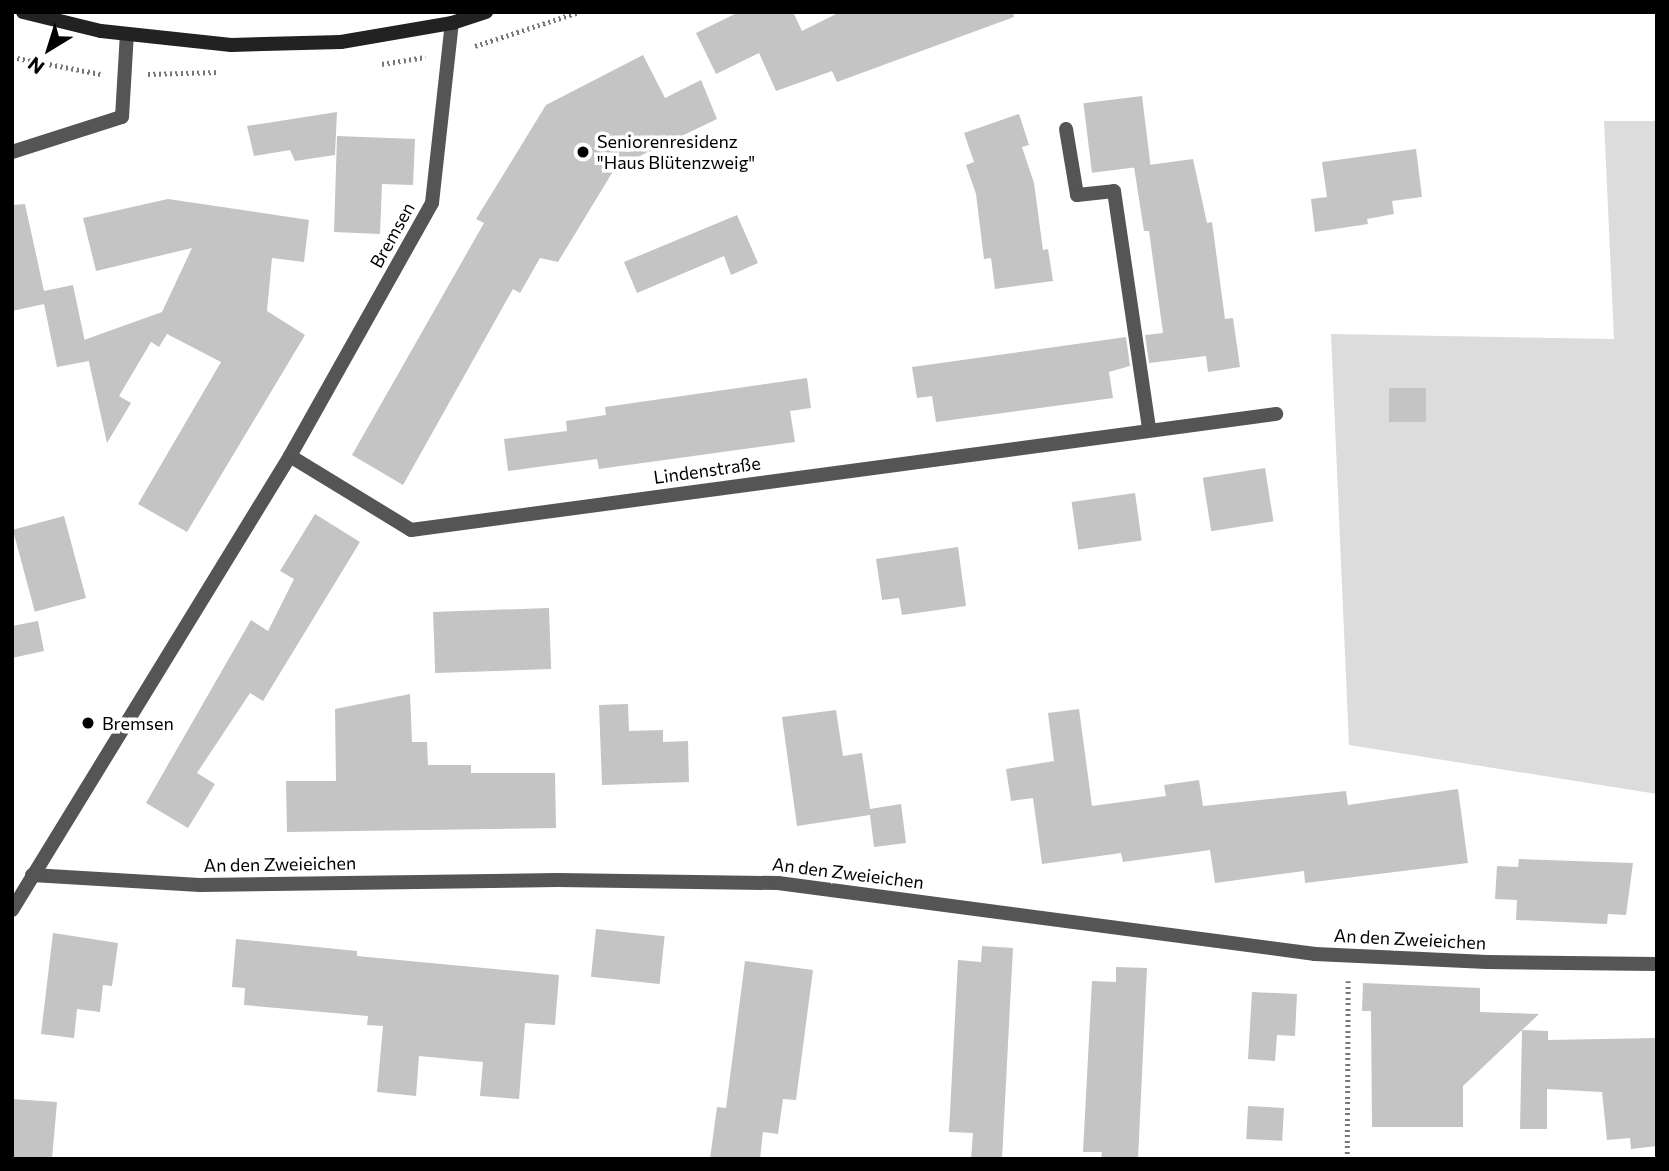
<!DOCTYPE html>
<meta charset="utf-8">
<style>
body{margin:0}
#map{position:relative;width:1669px;height:1171px;overflow:hidden;background:#fff;font-family:Commissioner,sans-serif}
div>[style]{position:absolute}
[style*='--x']{left:calc(var(--x)*1px);top:calc(var(--y)*1px);width:calc(var(--w)*1px);rotate:calc(var(--a)*1deg)}
.green>*{inset:0;background:#dcdcdc}
.building>*{inset:0;background:#c4c4c4;transform-origin:0 0}
.path>*{height:4.5px;margin-top:-2.25px;transform-origin:0;background:repeating-linear-gradient(90deg,#777 0 2px,transparent 0 5.5px)}
.service>*{height:14px;margin:-7px;padding:0 7px;transform-origin:7px;border-radius:7px;background:#555}
.minor>*{height:14px;margin:-7px;padding:0 7px;transform-origin:7px;border-radius:7px;background:#555}
.secondary>*{height:14px;margin:-7px;padding:0 7px;transform-origin:7px;border-radius:7px;background:#222}
.dots>*{width:19px;height:19px;translate:-50% -50%;box-sizing:border-box;border:4px solid #fff;border-radius:50%}
span{translate:-50% -50%;white-space:nowrap;text-align:center;line-height:1.15;-webkit-text-stroke:7px #fff;paint-order:stroke}
.poi-label{font-size:18px;color:#000}
.left{translate:0 -50%;text-align:left}
.street-label{font-size:18px;color:#000}
.frame{position:absolute;inset:0;border:14px solid #000;pointer-events:none}
.north{position:absolute;left:14px;top:14px;width:70px;height:70px;-webkit-text-stroke:5px #fff;paint-order:stroke;rotate:218deg;font-size:19px;font-weight:700;line-height:28px;text-align:center;color:#000}
.north::after{content:'';display:block;margin:auto;width:24px;height:32px;background:#000;clip-path:polygon(50% 0,100% 100%,50% 72%,0 100%)}
</style>
<div id="map">
<div class="green">
<i style="clip-path:polygon(1604px 121px,1657px 121px,1657px 794px,1349px 745px,1331px 334px,1614px 339px)"></i>
</div>
<div class="building">
<i style="clip-path:polygon(739px 12px,793px 12px,802px 31px,840px 12px,1013px 12px,1014px 17px,837px 82px,832px 71px,776px 91px,759px 53px,716px 74px,696px 33px)"></i>
<i style="clip-path:polygon(643px 55px,665px 98px,701px 80px,717px 119px,615px 168px,558px 262px,540px 258px,520px 293px,513px 289px,403px 485px,352px 455px,484px 223px,476px 219px,546px 105px)"></i>
<i style="left:1142px;top:96px;width:70px;height:59px;rotate:83deg"></i>
<i style="clip-path:polygon(337px 112px,335px 155px,295px 161px,290px 150px,254px 156px,247px 126px)"></i>
<i style="clip-path:polygon(1019px 114px,1029px 145px,1022px 147px,1034px 183px,1043px 250px,1048px 249px,1053px 281px,995px 289px,991px 258px,984px 259px,976px 194px,966px 165px,974px 162px,964px 133px)"></i>
<i style="clip-path:polygon(337px 136px,415px 139px,413px 185px,382px 184px,380px 234px,334px 232px)"></i>
<i style="clip-path:polygon(1416px 149px,1422px 197px,1392px 201px,1394px 214px,1367px 219px,1368px 224px,1315px 232px,1311px 199px,1327px 197px,1322px 162px)"></i>
<i style="clip-path:polygon(1193px 159px,1207px 223px,1212px 222px,1225px 319px,1233px 318px,1240px 367px,1208px 372px,1206px 356px,1149px 363px,1145px 335px,1163px 333px,1149px 231px,1144px 231px,1134px 167px)"></i>
<i style="clip-path:polygon(168px 199px,309px 220px,304px 262px,272px 258px,267px 311px,305px 335px,187px 532px,138px 504px,221px 362px,167px 334px,159px 347px,151px 342px,119px 396px,131px 403px,107px 443px,84px 340px,162px 312px,192px 248px,96px 271px,83px 218px)"></i>
<i style="clip-path:polygon(25px 204px,44px 291px,73px 285px,89px 361px,57px 367px,44px 304px,12px 311px,12px 205px)"></i>
<i style="clip-path:polygon(737px 215px,758px 263px,731px 275px,724px 256px,637px 293px,624px 262px)"></i>
<i style="clip-path:polygon(1126px 337px,1130px 366px,1109px 372px,1113px 398px,936px 422px,932px 396px,917px 398px,912px 367px)"></i>
<i style="clip-path:polygon(807px 378px,811px 408px,790px 411px,795px 442px,599px 469px,597px 459px,508px 471px,504px 439px,567px 431px,566px 421px,606px 415px,605px 407px)"></i>
<i style="left:1389px;top:388px;width:37px;height:34px"></i>
<i style="left:1265px;top:468px;width:54px;height:63px;rotate:81deg"></i>
<i style="left:1135px;top:493px;width:48px;height:64px;rotate:82deg"></i>
<i style="clip-path:polygon(315px 514px,360px 542px,263px 701px,250px 693px,197px 773px,215px 784px,188px 828px,146px 803px,251px 620px,268px 631px,294px 579px,280px 571px)"></i>
<i style="left:64px;top:516px;width:85px;height:53px;rotate:75deg"></i>
<i style="clip-path:polygon(958px 547px,966px 606px,902px 615px,899px 598px,882px 600px,876px 559px)"></i>
<i style="left:549px;top:608px;width:61px;height:116px;rotate:88deg"></i>
<i style="clip-path:polygon(38px 621px,44px 651px,12px 658px,12px 626px)"></i>
<i style="clip-path:polygon(410px 694px,412px 742px,427px 742px,428px 765px,471px 765px,471px 773px,555px 773px,556px 828px,287px 832px,286px 781px,336px 781px,335px 709px)"></i>
<i style="clip-path:polygon(628px 704px,629px 731px,663px 730px,663px 742px,688px 741px,689px 782px,602px 785px,599px 705px)"></i>
<i style="clip-path:polygon(1079px 709px,1092px 806px,1166px 796px,1164px 785px,1199px 780px,1203px 806px,1346px 791px,1348px 805px,1458px 789px,1468px 863px,1305px 883px,1304px 871px,1215px 883px,1210px 850px,1123px 862px,1121px 853px,1042px 864px,1033px 798px,1011px 801px,1006px 769px,1054px 761px,1048px 713px)"></i>
<i style="clip-path:polygon(836px 710px,843px 756px,862px 753px,870px 809px,901px 804px,906px 843px,874px 847px,870px 815px,797px 826px,782px 717px)"></i>
<i style="clip-path:polygon(1519px 859px,1633px 863px,1626px 915px,1608px 914px,1607px 924px,1516px 920px,1517px 900px,1495px 899px,1497px 866px,1518px 867px)"></i>
<i style="left:596px;top:929px;width:69px;height:48px;rotate:6deg"></i>
<i style="clip-path:polygon(53px 933px,118px 943px,112px 986px,103px 985px,100px 1012px,77px 1009px,74px 1038px,41px 1034px)"></i>
<i style="clip-path:polygon(236px 939px,357px 951px,357px 956px,559px 975px,555px 1025px,525px 1023px,519px 1099px,480px 1096px,483px 1062px,419px 1056px,416px 1096px,377px 1092px,383px 1026px,367px 1025px,368px 1016px,244px 1005px,245px 988px,232px 987px)"></i>
<i style="clip-path:polygon(982px 946px,1013px 948px,1002px 1159px,971px 1159px,973px 1133px,949px 1132px,958px 960px,981px 962px)"></i>
<i style="clip-path:polygon(745px 961px,813px 970px,796px 1100px,783px 1099px,778px 1134px,763px 1132px,760px 1159px,710px 1159px,717px 1107px,726px 1108px)"></i>
<i style="clip-path:polygon(1116px 967px,1147px 968px,1138px 1159px,1101px 1159px,1102px 1152px,1083px 1152px,1092px 981px,1116px 982px)"></i>
<i style="clip-path:polygon(1363px 983px,1480px 988px,1480px 1012px,1539px 1014px,1463px 1086px,1463px 1127px,1372px 1127px,1371px 1011px,1362px 1011px)"></i>
<i style="clip-path:polygon(1252px 992px,1297px 994px,1295px 1036px,1277px 1035px,1275px 1061px,1248px 1059px)"></i>
<i style="clip-path:polygon(1522px 1030px,1548px 1031px,1548px 1040px,1657px 1038px,1657px 1146px,1631px 1149px,1630px 1138px,1607px 1140px,1602px 1092px,1547px 1089px,1547px 1129px,1520px 1129px)"></i>
<i style="clip-path:polygon(12px 1099px,57px 1102px,52px 1159px,12px 1159px)"></i>
<i style="left:1248px;top:1106px;width:36px;height:33px;rotate:3deg"></i>
</div>
<div class="path">
<i style="--x:475;--y:46;--w:109;--a:-18.1"></i>
<i style="--x:12;--y:57;--w:90;--a:10.9"></i>
<i style="--x:382;--y:64;--w:44;--a:-9.2"></i>
<i style="--x:148;--y:74;--w:71;--a:-1.6"></i>
<i style="--x:1347;--y:1159;--w:178;--a:-89.7"></i>
</div>
<div class="service">
<i style="--x:1066;--y:129;--w:67;--a:80.5"></i>
<i style="--x:1077;--y:195;--w:37;--a:-6"></i>
<i style="--x:1114;--y:191;--w:240;--a:81.6"></i>
</div>
<div class="minor">
<i style="--x:12;--y:152;--w:115;--a:-17.7"></i>
<i style="--x:122;--y:117;--w:83;--a:-86.6"></i>
<i style="--x:290;--y:456;--w:142;--a:31.4"></i>
<i style="--x:411;--y:530;--w:873;--a:-7.64"></i>
<i style="--x:32;--y:875;--w:168;--a:3.4"></i>
<i style="--x:200;--y:885;--w:358;--a:-0.8"></i>
<i style="--x:558;--y:880;--w:220;--a:0.8"></i>
<i style="--x:778;--y:883;--w:542;--a:7.53"></i>
<i style="--x:1315;--y:954;--w:172;--a:2.7"></i>
<i style="--x:1487;--y:962;--w:170;--a:0.7"></i>
<i style="--x:12;--y:910;--w:532;--a:-58.52"></i>
<i style="--x:290;--y:456;--w:290;--a:-60.7"></i>
<i style="--x:432;--y:203;--w:181;--a:-83.7"></i>
</div>
<div class="secondary">
<i style="--x:23;--y:12;--w:80;--a:13.7"></i>
<i style="--x:101;--y:31;--w:131;--a:6.1"></i>
<i style="--x:231;--y:45;--w:110;--a:-1.6"></i>
<i style="--x:341;--y:42;--w:113;--a:-9.7"></i>
<i style="--x:452;--y:23;--w:36;--a:-18"></i>
</div>
<div class="dots">
<i style="left:583px;top:152px;background:#000"></i>
<i style="left:88px;top:723px;background:#000"></i>
</div>
<div class="poi-label">
<span class="left" style="left:597px;top:152px">Seniorenresidenz<br>"Haus Blütenzweig"</span>
<span class="left" style="left:102px;top:723px">Bremsen</span>
</div>
<div class="street-label">
<span style="left:392px;top:235px;rotate:-61deg">Bremsen</span>
<span style="left:707px;top:470px;rotate:-8deg">Lindenstraße</span>
<span style="left:280px;top:864px;rotate:-1deg">An den Zweieichen</span>
<span style="left:848px;top:873px;rotate:7deg">An den Zweieichen</span>
<span style="left:1410px;top:939px;rotate:3deg">An den Zweieichen</span>
</div>
<div class="frame"></div>
<div class="north">N</div>
</div>
